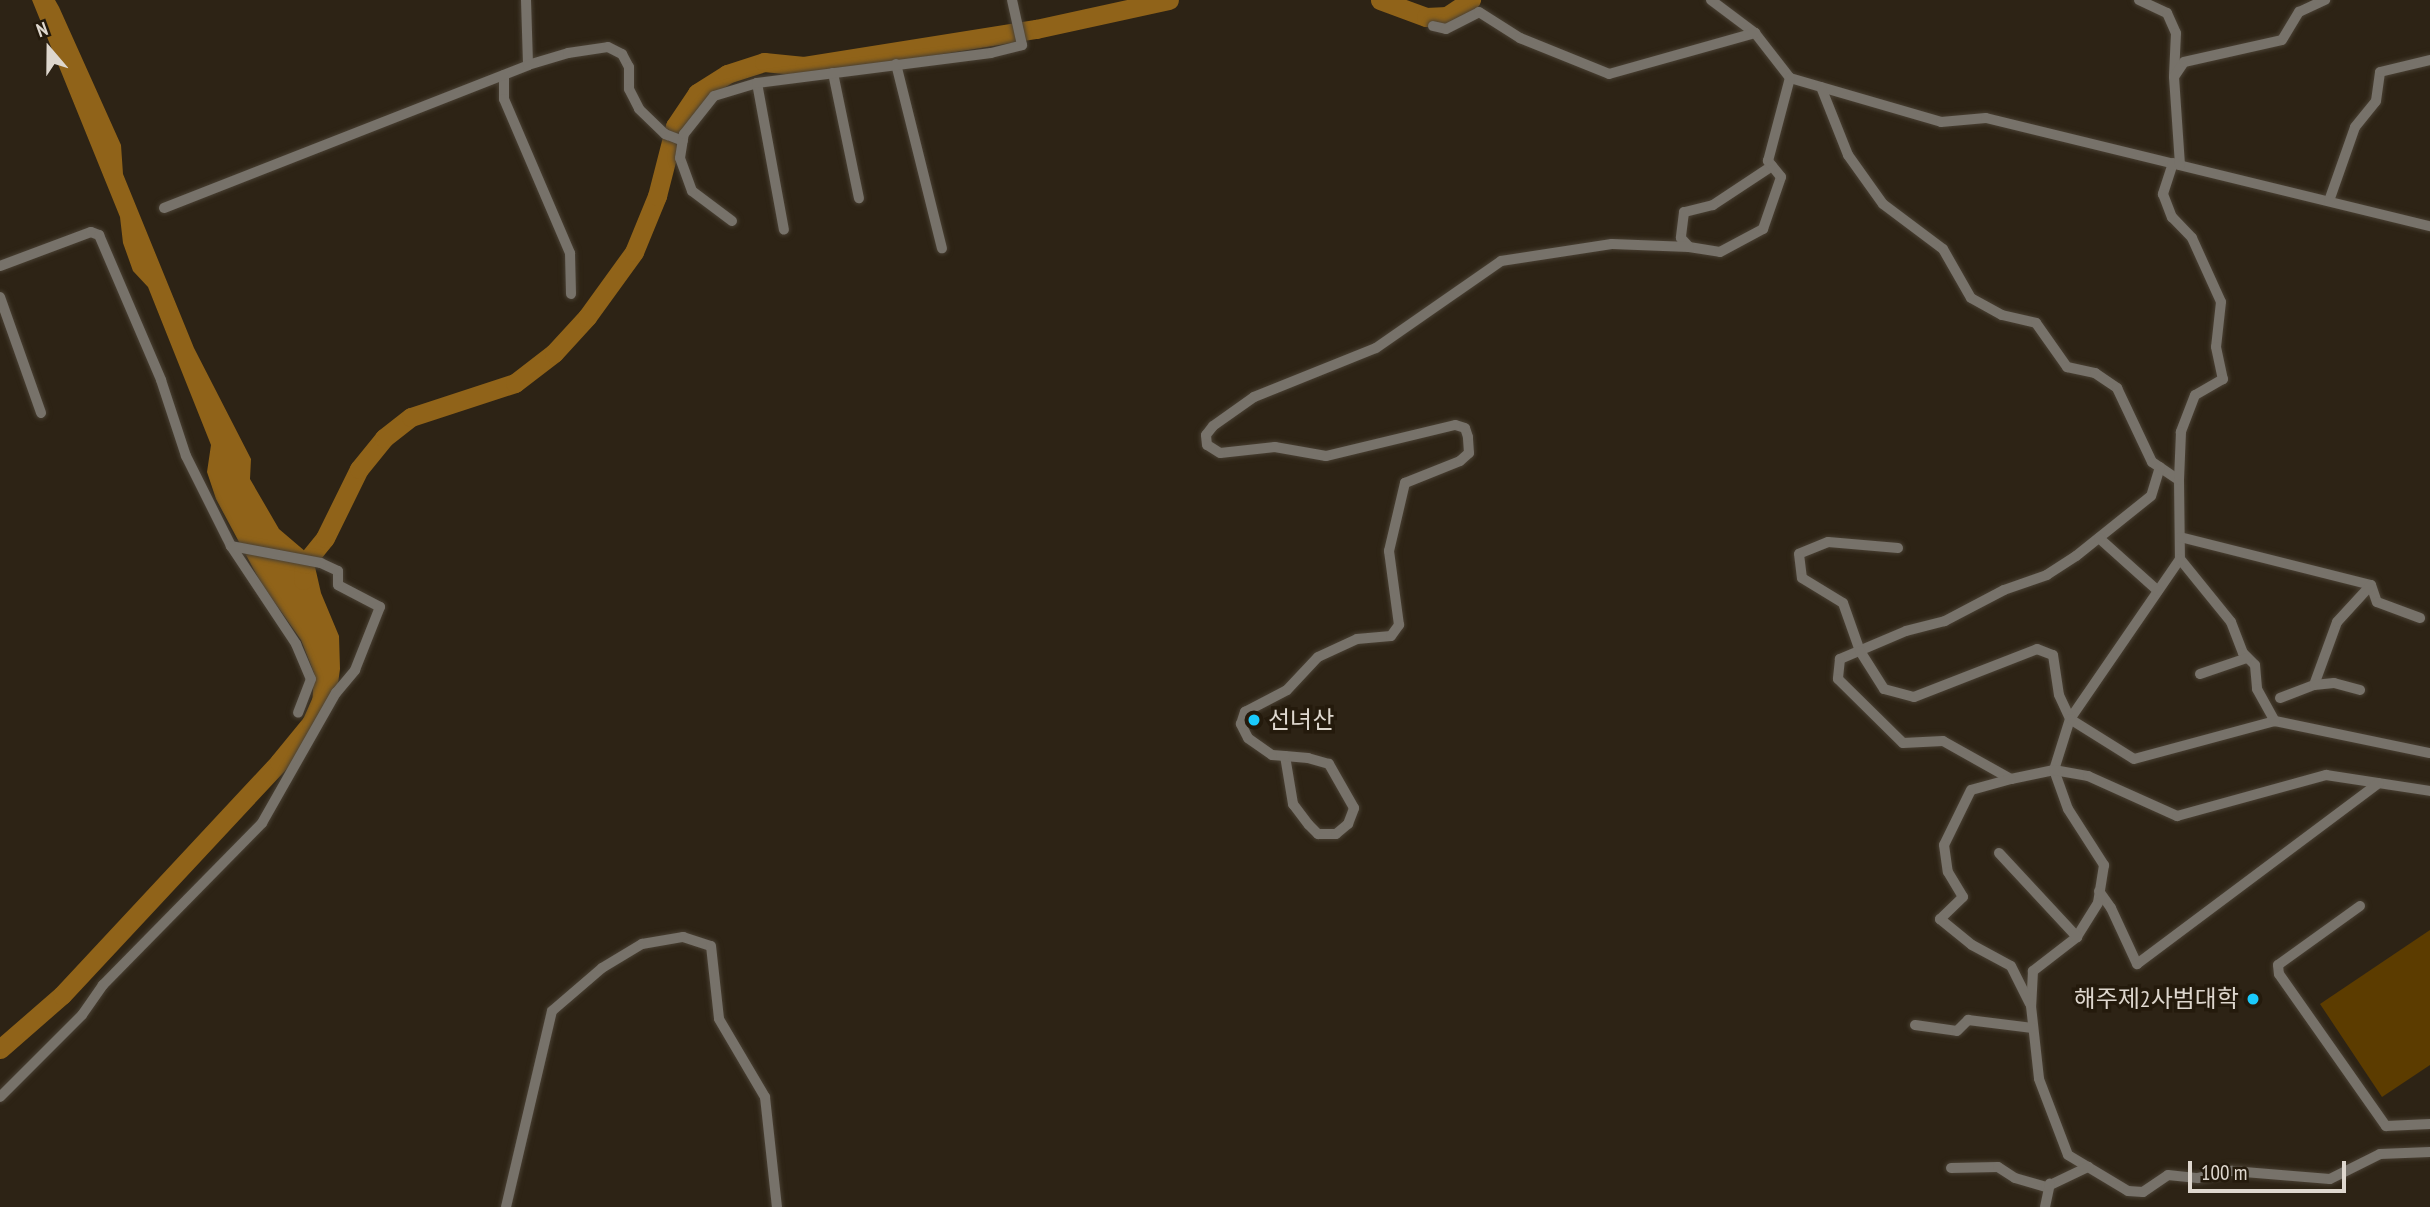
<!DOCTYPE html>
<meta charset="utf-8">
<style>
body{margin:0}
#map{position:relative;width:2430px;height:1207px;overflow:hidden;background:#2d2315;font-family:"PT Sans Narrow","Noto Sans KR",sans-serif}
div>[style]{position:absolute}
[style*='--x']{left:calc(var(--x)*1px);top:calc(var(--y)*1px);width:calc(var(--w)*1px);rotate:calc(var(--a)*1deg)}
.green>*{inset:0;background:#5c3c00}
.water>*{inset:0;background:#906319}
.river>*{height:19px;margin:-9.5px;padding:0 9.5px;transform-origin:9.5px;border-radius:9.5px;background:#906319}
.roads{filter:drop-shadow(0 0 2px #494033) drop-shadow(0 0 2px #494033)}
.minor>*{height:10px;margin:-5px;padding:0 5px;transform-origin:5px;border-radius:5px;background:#77726a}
.dots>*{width:19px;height:19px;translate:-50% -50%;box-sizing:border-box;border:4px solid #241a0c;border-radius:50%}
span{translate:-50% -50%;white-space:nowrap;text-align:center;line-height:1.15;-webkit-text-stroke:7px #241a0c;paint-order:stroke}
.poi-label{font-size:24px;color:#ded7ce}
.left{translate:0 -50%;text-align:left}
.right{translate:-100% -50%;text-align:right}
.north{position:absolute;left:14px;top:14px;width:70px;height:70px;-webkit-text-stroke:5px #241a0c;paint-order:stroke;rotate:340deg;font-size:19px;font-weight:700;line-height:28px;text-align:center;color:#ded7ce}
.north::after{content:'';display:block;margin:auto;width:24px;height:32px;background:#ded7ce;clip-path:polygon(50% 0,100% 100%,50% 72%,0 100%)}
.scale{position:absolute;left:2188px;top:1161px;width:158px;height:32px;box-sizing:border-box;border:4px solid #ded7ce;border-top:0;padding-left:9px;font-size:21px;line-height:24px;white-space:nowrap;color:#ded7ce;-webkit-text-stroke:5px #241a0c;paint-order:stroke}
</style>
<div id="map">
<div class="green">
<i style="clip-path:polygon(2430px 930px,2430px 1065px,2382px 1097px,2320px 1004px)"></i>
</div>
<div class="water">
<i style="clip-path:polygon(32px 0,55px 0,59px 7px,121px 145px,123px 174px,194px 348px,251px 459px,250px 479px,279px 529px,313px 558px,321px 593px,339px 636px,340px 669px,338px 684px,311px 723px,314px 673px,301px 640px,261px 583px,216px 499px,207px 472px,211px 445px,148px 287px,133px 271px,123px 243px,120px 217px)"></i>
</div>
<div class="river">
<i style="--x:1380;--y:0;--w:49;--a:20.3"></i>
<i style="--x:1426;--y:17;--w:21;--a:-3"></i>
<i style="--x:1447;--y:16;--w:29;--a:-34"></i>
<i style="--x:303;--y:580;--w:16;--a:-86"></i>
<i style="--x:304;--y:564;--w:33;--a:-51"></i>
<i style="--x:325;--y:538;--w:77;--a:-63.8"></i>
<i style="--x:359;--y:469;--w:40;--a:-51"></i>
<i style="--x:384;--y:438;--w:34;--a:-38"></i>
<i style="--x:411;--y:417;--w:109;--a:-18.1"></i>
<i style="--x:515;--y:383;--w:49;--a:-37.6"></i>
<i style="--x:554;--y:353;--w:49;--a:-47.5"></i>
<i style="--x:587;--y:317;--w:80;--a:-54.1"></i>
<i style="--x:634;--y:252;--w:61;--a:-67.7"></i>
<i style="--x:657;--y:196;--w:72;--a:-75.6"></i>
<i style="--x:675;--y:126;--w:40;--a:-56"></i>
<i style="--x:697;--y:93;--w:36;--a:-32"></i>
<i style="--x:727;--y:74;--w:39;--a:-18"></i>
<i style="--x:764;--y:62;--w:40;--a:5.7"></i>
<i style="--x:804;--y:66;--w:235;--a:-9.1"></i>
<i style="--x:1036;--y:29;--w:136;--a:-12.3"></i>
<i style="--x:0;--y:1049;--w:82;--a:-41.1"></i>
<i style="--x:62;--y:995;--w:318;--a:-47"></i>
<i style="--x:279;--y:762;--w:50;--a:-50.6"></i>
<i style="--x:311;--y:723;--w:24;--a:-66"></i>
</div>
<div class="roads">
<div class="minor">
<i style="--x:526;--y:0;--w:65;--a:88.2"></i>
<i style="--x:1711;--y:0;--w:55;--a:36.9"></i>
<i style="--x:1755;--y:33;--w:57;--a:52.1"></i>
<i style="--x:1790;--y:78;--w:157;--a:16.2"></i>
<i style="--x:1941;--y:122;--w:45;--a:-5.1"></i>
<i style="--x:1986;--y:118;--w:457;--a:13.7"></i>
<i style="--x:2139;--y:0;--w:31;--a:25"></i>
<i style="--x:2167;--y:13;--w:22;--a:66"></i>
<i style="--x:2176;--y:33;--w:42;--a:92.7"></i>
<i style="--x:1433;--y:26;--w:13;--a:13"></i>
<i style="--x:1446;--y:29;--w:37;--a:-27"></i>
<i style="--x:1479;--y:12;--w:49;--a:32.4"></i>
<i style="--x:1520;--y:38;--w:96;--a:22"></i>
<i style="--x:1609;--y:74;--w:152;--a:-15.7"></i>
<i style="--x:896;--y:64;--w:190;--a:76"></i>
<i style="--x:833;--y:73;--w:128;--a:78.3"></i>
<i style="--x:504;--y:75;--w:24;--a:90"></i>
<i style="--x:504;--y:99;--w:168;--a:66.8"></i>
<i style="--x:570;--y:253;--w:41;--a:88.6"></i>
<i style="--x:757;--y:83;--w:149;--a:79.6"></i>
<i style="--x:1821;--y:87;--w:73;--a:68.3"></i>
<i style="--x:1848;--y:155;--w:60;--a:54.5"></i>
<i style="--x:1883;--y:204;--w:75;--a:36.9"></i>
<i style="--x:1943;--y:249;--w:56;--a:60.3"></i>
<i style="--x:1971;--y:298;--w:35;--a:29"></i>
<i style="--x:2002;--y:315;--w:35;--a:13"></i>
<i style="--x:2036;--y:323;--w:54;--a:54.8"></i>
<i style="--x:2067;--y:367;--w:29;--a:12"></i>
<i style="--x:2095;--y:373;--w:27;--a:34"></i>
<i style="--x:2117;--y:388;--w:82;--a:64.7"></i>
<i style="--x:2152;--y:462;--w:32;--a:34"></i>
<i style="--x:2179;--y:480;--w:79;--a:89.3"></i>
<i style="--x:2180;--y:559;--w:194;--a:124.5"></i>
<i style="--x:2070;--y:719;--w:53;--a:107.4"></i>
<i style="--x:2054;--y:770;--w:41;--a:70.3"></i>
<i style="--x:2068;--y:809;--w:67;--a:57.3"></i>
<i style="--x:2104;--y:865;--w:38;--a:99"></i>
<i style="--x:2098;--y:903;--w:40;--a:122"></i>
<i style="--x:2077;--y:937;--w:56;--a:142.3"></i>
<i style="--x:2033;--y:971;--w:35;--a:93"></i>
<i style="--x:2031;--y:1006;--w:73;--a:83.7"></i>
<i style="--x:2039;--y:1079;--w:81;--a:69.1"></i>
<i style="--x:2068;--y:1155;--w:70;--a:31"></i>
<i style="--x:2128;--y:1191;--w:15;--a:4"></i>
<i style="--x:2143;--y:1192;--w:30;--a:-34"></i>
<i style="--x:2168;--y:1175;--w:30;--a:6"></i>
<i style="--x:2198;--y:1178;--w:35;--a:-12"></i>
<i style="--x:2232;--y:1171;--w:98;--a:4.7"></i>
<i style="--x:2330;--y:1179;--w:56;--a:-26.6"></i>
<i style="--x:2380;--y:1154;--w:50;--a:-2.3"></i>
<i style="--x:2173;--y:163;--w:33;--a:108"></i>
<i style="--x:2163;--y:194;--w:25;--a:69"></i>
<i style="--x:2172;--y:217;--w:29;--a:46"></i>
<i style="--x:2192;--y:238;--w:70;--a:65.6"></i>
<i style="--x:2221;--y:302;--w:45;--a:96.3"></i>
<i style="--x:2216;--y:347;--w:33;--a:78"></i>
<i style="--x:2223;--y:379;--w:32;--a:150"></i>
<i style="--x:2195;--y:395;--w:40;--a:111"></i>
<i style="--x:2181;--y:432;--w:48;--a:92.4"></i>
<i style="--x:2180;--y:165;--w:88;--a:-93.9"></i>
<i style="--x:2174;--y:77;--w:18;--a:-56"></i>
<i style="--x:2184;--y:62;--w:100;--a:-12.7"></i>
<i style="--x:2282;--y:40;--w:33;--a:-59"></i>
<i style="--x:2299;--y:12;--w:29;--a:-25"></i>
<i style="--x:1772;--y:166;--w:71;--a:146.5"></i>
<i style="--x:1713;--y:205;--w:30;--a:166"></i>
<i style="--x:1684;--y:212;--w:26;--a:97"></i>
<i style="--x:1681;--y:238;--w:12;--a:48"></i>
<i style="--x:1689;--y:247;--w:31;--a:9"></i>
<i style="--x:1720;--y:252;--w:49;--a:-28.1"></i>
<i style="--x:1763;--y:229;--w:55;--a:-70.9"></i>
<i style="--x:1781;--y:177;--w:21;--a:-129"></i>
<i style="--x:1768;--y:161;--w:86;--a:-75.2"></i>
<i style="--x:2329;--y:201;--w:78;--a:-70.6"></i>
<i style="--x:2355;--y:127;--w:33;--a:-51"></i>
<i style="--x:2376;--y:101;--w:29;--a:-82"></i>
<i style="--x:2380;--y:72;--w:51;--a:-13.5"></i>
<i style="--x:164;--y:208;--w:391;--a:-21.4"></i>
<i style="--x:528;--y:65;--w:42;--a:-16.7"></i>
<i style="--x:568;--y:53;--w:40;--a:-8.5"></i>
<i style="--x:608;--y:47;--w:16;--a:27"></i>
<i style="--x:622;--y:54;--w:15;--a:62"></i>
<i style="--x:629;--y:67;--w:22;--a:90"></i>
<i style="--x:629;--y:89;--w:22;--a:63"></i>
<i style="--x:639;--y:109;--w:36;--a:44"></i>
<i style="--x:665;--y:134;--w:19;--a:21"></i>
<i style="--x:732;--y:221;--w:50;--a:-143.1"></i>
<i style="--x:692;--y:191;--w:35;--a:-110"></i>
<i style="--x:680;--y:158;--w:24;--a:-81"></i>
<i style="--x:684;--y:134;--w:48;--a:-51.7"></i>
<i style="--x:714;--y:96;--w:45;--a:-16.8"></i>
<i style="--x:757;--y:83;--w:236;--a:-7.3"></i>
<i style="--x:991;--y:53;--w:32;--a:-14"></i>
<i style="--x:1022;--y:45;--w:46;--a:-102.5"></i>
<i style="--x:0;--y:266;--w:97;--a:-20.5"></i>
<i style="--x:91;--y:232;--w:9;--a:21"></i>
<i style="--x:99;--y:235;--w:158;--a:66.8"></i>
<i style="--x:161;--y:380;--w:80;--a:71.8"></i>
<i style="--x:186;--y:456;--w:101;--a:63.4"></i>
<i style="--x:0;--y:297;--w:123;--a:70.5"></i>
<i style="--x:2160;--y:467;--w:30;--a:107"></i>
<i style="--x:2151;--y:496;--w:96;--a:141.3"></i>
<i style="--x:2076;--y:556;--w:35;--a:147"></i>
<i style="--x:2047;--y:575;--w:46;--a:160.8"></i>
<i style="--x:2004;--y:590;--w:67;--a:152.3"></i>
<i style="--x:1945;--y:621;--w:40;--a:165.6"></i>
<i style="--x:1906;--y:631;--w:72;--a:157"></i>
<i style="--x:1840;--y:659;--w:20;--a:96"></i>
<i style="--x:1838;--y:679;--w:91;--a:44.6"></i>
<i style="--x:1903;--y:743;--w:40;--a:-2.9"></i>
<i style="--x:1943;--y:741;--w:78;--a:29.2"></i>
<i style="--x:2011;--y:779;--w:44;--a:-11.8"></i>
<i style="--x:2054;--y:770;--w:35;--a:10"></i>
<i style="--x:2088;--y:776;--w:98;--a:24.2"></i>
<i style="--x:2177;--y:816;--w:155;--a:-15.4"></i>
<i style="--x:2326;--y:775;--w:105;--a:8.7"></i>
<i style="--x:2180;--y:537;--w:197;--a:14.1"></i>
<i style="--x:2371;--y:585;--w:18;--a:71"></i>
<i style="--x:2377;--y:602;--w:46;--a:20.4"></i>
<i style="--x:2099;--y:538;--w:79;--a:41.9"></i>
<i style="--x:1898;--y:548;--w:70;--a:-175.1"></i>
<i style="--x:1828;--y:542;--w:31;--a:158"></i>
<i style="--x:1799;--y:554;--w:24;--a:83"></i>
<i style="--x:1802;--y:578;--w:48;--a:31.4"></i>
<i style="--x:1843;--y:603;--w:51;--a:70.5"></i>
<i style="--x:1860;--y:651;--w:45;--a:57.7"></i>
<i style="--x:1884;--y:689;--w:31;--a:15"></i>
<i style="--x:1914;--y:697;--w:132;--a:-21.3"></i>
<i style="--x:2037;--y:649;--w:17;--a:21"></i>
<i style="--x:2053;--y:655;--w:40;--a:81.5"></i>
<i style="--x:2059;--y:695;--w:26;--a:65"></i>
<i style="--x:2070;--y:719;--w:75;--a:32"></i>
<i style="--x:2134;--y:759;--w:146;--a:-15.1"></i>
<i style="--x:2275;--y:721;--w:158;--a:11.7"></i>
<i style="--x:2180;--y:559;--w:81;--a:51"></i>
<i style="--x:2231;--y:622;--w:33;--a:69"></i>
<i style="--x:2243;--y:653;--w:17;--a:45"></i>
<i style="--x:2255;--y:665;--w:24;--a:85"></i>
<i style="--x:2257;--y:689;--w:37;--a:61"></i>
<i style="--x:2200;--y:674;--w:50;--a:-18.8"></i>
<i style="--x:2314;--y:685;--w:67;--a:-69.9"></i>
<i style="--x:2337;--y:622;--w:50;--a:-47.4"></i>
<i style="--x:2280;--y:698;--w:36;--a:-21"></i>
<i style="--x:2314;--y:685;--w:20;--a:-6"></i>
<i style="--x:2334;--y:683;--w:27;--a:15"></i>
<i style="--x:1285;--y:756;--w:49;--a:80.5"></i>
<i style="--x:1293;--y:804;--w:26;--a:53"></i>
<i style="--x:1309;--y:825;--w:13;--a:45"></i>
<i style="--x:1318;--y:834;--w:18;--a:0"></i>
<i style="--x:1336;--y:834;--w:16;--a:-40"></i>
<i style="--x:1348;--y:824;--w:17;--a:-69"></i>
<i style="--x:1354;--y:808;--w:51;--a:-119.6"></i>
<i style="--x:1329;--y:764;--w:22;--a:-164"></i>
<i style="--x:1308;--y:758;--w:23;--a:-175"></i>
<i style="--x:1285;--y:756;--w:13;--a:-176"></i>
<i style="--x:1272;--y:755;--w:29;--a:-145"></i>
<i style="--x:1248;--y:738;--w:16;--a:-117"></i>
<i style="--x:1241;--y:724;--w:13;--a:-72"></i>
<i style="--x:1245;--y:712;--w:47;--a:-27.6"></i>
<i style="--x:1287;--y:690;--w:45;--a:-46.8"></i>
<i style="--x:1318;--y:657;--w:43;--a:-24.8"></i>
<i style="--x:1357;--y:639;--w:34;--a:-5"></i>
<i style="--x:1391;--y:636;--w:14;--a:-54"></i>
<i style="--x:1399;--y:625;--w:75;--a:-97.7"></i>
<i style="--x:1389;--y:551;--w:70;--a:-76.8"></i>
<i style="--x:1405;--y:483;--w:59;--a:-21.8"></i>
<i style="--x:1460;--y:461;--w:12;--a:-42"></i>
<i style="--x:1469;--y:453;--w:16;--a:-94"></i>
<i style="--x:1468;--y:437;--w:9;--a:-108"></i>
<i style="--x:1465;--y:428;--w:10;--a:-163"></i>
<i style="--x:1455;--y:425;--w:133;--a:166.5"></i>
<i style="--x:1326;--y:456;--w:52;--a:-170"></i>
<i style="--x:1275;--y:447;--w:55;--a:173.8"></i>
<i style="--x:1220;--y:453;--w:15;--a:-148"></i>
<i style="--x:1207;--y:445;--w:10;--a:-96"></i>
<i style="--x:1206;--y:435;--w:11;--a:-52"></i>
<i style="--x:1213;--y:426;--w:50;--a:-35.3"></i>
<i style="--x:1254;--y:397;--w:131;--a:-21.9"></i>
<i style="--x:1376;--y:348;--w:152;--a:-34.8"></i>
<i style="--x:1501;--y:261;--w:112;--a:-8.7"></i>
<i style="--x:1612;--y:244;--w:77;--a:2.2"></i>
<i style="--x:2011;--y:779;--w:41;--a:164.6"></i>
<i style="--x:1971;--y:790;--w:61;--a:116.1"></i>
<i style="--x:1944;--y:845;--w:27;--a:82"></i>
<i style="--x:1948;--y:872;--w:29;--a:59"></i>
<i style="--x:1963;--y:897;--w:32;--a:136"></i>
<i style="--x:1940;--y:919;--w:41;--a:39.1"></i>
<i style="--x:1972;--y:945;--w:44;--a:28.3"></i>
<i style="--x:2011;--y:966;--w:42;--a:63.4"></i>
<i style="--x:1999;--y:853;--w:115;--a:47.1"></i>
<i style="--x:2099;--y:891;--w:21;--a:55"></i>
<i style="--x:2111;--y:908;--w:62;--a:65.1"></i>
<i style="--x:2137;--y:964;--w:302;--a:-36.8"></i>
<i style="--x:2360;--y:906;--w:101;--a:144.3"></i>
<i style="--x:2278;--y:965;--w:9;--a:84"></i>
<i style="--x:2279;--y:974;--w:186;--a:54.9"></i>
<i style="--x:2386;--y:1126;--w:44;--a:-2.6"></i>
<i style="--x:1915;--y:1025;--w:42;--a:8.1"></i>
<i style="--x:1957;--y:1031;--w:16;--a:-45"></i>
<i style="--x:1968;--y:1020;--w:65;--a:7"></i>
<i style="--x:0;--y:1097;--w:116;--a:-45"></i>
<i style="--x:82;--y:1015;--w:37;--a:-55"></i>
<i style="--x:103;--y:985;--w:227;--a:-45.5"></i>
<i style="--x:262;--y:823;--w:150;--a:-60.4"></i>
<i style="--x:336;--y:693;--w:30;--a:-50"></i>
<i style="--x:355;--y:670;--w:68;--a:-68.4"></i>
<i style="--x:380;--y:607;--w:47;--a:-152.4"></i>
<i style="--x:338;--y:585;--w:14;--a:-90"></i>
<i style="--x:338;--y:571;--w:19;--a:-155"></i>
<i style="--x:321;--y:563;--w:92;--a:-169.3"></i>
<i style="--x:231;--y:546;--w:118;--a:56.4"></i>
<i style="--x:296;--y:644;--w:38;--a:67"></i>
<i style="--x:311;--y:679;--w:36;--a:111"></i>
<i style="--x:1951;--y:1168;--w:47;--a:-1.2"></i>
<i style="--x:1998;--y:1167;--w:20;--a:33"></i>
<i style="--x:2015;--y:1178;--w:32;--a:16"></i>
<i style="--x:2046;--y:1187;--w:47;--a:-25.5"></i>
<i style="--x:506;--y:1207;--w:201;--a:-76.8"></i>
<i style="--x:552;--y:1011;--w:66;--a:-40.7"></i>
<i style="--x:602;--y:968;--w:47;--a:-31"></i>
<i style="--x:642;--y:944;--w:42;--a:-9.7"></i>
<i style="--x:683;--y:937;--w:29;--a:18"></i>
<i style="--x:711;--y:946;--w:73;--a:83.7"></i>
<i style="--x:719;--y:1019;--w:91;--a:59.5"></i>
<i style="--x:765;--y:1097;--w:111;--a:83.8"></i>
<i style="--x:2045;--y:1207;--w:24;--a:-78"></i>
</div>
</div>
<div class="dots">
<i style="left:1254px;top:720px;background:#1acafc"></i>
<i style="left:2253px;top:999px;background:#1acafc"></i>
</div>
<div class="poi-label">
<span class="left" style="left:1268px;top:720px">선녀산</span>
<span class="right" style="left:2239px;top:999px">해주제2사범대학</span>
</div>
<div class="north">N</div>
<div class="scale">100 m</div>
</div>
